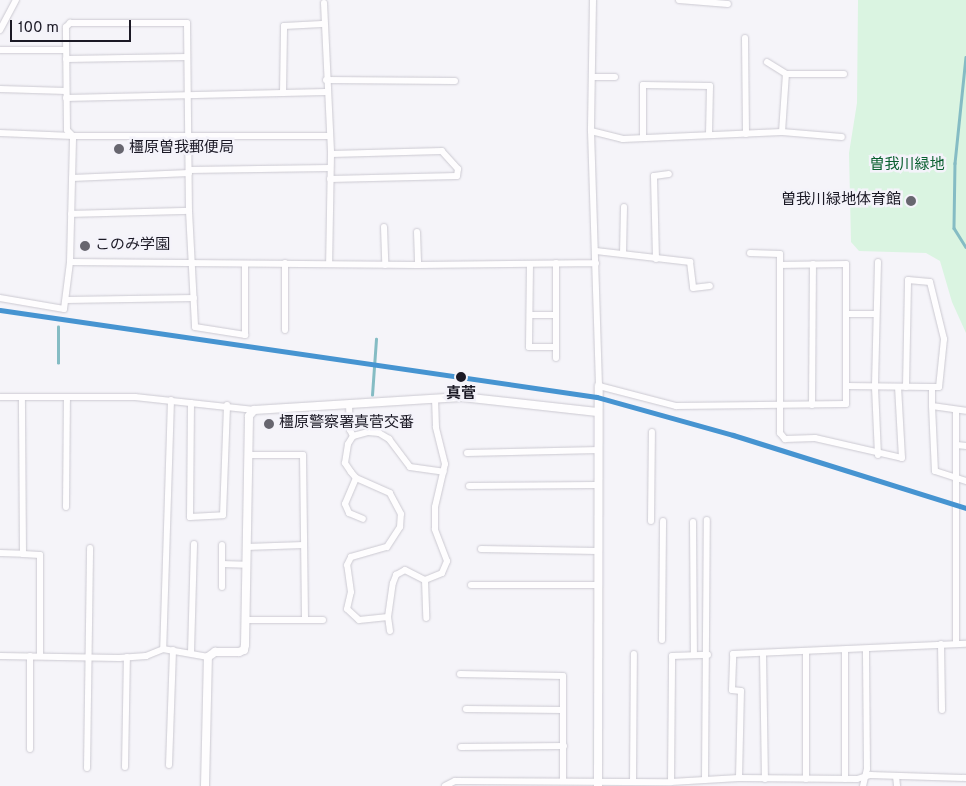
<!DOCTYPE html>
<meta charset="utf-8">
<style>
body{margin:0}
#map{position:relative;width:966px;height:786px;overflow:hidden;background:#f5f4f9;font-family:Overpass,"Noto Sans JP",sans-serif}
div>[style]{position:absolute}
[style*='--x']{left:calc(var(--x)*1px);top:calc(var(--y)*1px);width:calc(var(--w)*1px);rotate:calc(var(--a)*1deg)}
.green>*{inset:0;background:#daf4e1}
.stream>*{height:2.5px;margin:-1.25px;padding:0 1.25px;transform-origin:1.25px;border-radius:1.25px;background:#85bcc4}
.roads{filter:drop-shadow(0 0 1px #cbc9d1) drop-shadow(0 0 1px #cbc9d1)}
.minor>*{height:6px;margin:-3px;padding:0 3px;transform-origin:3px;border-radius:3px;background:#fefdfe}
.tertiary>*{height:8px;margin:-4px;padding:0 4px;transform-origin:4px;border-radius:4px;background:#fefdfe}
.rail-1>*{height:5px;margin:-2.5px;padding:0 2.5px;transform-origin:2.5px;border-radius:2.5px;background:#4694d1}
.dots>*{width:14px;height:14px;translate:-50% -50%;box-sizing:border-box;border:2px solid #f4f3fa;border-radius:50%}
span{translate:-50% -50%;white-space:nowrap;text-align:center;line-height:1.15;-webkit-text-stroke:5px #f4f3fa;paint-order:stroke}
.poi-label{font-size:15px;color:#1b1925}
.left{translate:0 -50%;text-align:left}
.right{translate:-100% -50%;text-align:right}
.park-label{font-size:15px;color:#095f2f}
.stop-label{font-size:15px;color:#1b1925;font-weight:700}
.scale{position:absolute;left:10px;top:20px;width:121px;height:22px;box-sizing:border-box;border:2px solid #1b1925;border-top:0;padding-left:6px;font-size:15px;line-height:18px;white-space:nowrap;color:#1b1925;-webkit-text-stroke:4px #f4f3fa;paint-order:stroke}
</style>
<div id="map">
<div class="green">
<i style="clip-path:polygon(858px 0,966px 0,966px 333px,952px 302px,940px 261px,926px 253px,859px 251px,851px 242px,849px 153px,857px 103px)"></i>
</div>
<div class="stream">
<i style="--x:966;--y:57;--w:107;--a:95.9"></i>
<i style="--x:955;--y:163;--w:65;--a:90.9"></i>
<i style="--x:954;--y:228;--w:22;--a:58"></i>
<i style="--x:58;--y:363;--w:36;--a:-90"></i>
<i style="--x:372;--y:395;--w:56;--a:-85.9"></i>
</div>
<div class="roads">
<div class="minor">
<i style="--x:593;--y:0;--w:131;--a:90.9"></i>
<i style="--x:591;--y:131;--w:255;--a:88.2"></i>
<i style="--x:599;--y:386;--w:80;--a:14.6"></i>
<i style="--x:676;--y:406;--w:170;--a:-0.7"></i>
<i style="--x:846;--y:404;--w:18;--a:-90"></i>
<i style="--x:846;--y:386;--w:86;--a:0.7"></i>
<i style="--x:932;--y:387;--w:19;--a:90"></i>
<i style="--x:932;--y:406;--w:34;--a:8"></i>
<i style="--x:679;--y:0;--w:49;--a:4.7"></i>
<i style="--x:324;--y:3;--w:151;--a:87.3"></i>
<i style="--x:331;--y:154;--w:110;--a:91"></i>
<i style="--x:0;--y:30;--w:34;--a:-62"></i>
<i style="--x:745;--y:38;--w:96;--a:89.4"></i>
<i style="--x:0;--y:50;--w:65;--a:0"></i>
<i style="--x:66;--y:59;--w:121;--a:-0.9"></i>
<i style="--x:767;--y:62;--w:22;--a:32"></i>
<i style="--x:592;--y:77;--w:23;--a:0"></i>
<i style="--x:326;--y:80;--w:129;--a:0.4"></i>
<i style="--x:0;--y:89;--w:66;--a:1.7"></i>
<i style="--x:283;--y:93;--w:67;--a:-89.1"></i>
<i style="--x:284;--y:26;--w:38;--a:-3"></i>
<i style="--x:66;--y:98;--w:260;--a:-1.3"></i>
<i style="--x:591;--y:131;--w:33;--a:14"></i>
<i style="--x:623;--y:139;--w:159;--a:-2.5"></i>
<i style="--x:782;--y:132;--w:60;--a:4.8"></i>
<i style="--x:782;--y:132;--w:58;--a:-86.1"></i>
<i style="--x:786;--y:74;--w:58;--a:0"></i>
<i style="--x:0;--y:133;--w:73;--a:2.4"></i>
<i style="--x:73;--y:136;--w:256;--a:0"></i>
<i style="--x:643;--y:138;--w:53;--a:-90"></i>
<i style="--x:643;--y:85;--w:67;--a:0.9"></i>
<i style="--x:710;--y:86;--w:49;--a:91.2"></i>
<i style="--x:189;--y:170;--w:141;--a:-0.8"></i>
<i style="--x:72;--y:178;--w:117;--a:-2.4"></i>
<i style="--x:330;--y:179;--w:127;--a:-1.4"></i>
<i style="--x:457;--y:176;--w:7;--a:-82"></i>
<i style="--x:458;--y:169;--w:24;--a:-132"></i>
<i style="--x:442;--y:151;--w:111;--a:178.5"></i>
<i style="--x:71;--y:214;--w:118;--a:-1.5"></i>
<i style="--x:384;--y:227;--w:38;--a:88"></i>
<i style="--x:417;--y:232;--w:33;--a:88"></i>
<i style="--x:596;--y:251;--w:95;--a:6.7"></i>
<i style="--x:690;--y:262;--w:26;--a:83"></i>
<i style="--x:693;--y:288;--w:17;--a:-7"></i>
<i style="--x:750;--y:253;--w:30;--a:2"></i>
<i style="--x:780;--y:254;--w:11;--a:90"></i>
<i style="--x:623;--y:254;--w:47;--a:-88.8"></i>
<i style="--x:656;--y:259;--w:83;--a:-91.4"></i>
<i style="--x:654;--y:176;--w:15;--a:-8"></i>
<i style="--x:70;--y:262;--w:348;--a:0.5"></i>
<i style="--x:418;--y:265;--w:178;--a:-0.6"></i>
<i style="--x:878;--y:262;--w:125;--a:91.4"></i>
<i style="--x:875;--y:387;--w:68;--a:87.5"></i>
<i style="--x:285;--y:263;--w:67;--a:90"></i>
<i style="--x:530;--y:264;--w:83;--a:90.7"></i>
<i style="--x:529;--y:347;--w:27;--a:0"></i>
<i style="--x:0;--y:298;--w:65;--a:9.8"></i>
<i style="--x:64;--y:309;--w:47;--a:-82.7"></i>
<i style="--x:70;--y:262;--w:126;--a:-88.6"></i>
<i style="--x:73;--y:136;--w:8;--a:-135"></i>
<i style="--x:67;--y:130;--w:103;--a:-90.6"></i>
<i style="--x:66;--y:27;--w:6;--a:-45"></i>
<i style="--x:70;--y:23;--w:117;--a:0"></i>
<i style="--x:187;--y:23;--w:188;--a:89.4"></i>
<i style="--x:189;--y:211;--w:116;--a:87"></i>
<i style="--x:195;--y:327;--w:51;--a:9.1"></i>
<i style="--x:245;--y:335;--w:71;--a:-90"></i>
<i style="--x:66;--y:300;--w:128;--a:-0.9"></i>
<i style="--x:846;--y:314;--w:30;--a:0"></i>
<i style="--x:530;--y:315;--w:26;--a:0"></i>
<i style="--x:556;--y:358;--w:95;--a:-90"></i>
<i style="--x:846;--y:386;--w:122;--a:-90"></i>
<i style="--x:846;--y:264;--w:66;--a:179.1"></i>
<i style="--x:780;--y:265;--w:168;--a:90"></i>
<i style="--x:780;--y:433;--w:8;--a:50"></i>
<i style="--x:785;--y:439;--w:30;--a:-2"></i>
<i style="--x:815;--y:438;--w:89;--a:12.9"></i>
<i style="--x:902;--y:458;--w:71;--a:-93.2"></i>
<i style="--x:906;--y:387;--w:107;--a:-88.9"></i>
<i style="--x:908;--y:280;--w:22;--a:5"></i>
<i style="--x:930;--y:282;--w:59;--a:76.2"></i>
<i style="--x:944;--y:339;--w:48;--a:95.9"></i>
<i style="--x:939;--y:387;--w:7;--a:180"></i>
<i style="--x:0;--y:397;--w:135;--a:0"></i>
<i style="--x:135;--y:397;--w:120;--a:6.2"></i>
<i style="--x:171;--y:400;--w:249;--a:91.8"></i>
<i style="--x:163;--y:649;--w:46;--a:10.1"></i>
<i style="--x:191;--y:403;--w:114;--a:90.5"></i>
<i style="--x:190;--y:517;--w:33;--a:-3"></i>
<i style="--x:223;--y:515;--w:110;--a:-87.9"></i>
<i style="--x:349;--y:404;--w:26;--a:88"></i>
<i style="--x:350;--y:430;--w:7;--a:63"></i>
<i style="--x:812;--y:405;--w:141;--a:-89.6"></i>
<i style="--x:932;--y:406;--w:65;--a:87.4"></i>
<i style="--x:935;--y:471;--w:33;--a:18"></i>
<i style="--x:956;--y:410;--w:234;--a:90"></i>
<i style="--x:957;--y:445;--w:9;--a:6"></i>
<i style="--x:467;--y:453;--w:132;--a:-1.3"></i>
<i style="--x:249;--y:455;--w:54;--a:0"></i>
<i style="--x:303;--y:455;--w:164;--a:89.3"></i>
<i style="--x:356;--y:478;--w:28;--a:113"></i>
<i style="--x:345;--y:504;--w:10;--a:66"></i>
<i style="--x:349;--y:513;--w:15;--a:23"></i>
<i style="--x:469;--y:486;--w:128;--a:-0.4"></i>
<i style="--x:66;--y:507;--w:110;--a:-89.5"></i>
<i style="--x:651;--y:521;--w:89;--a:-89.4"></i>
<i style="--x:693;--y:522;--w:133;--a:89.6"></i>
<i style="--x:246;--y:547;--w:58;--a:-2"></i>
<i style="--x:481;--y:549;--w:116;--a:1"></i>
<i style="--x:0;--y:553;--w:23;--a:2"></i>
<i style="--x:23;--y:554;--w:157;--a:-90.4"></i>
<i style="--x:23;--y:554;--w:17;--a:3"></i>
<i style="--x:40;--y:555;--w:101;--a:90"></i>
<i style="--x:222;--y:564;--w:24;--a:2"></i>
<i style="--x:425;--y:580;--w:18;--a:-22"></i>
<i style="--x:442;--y:573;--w:13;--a:-67"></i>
<i style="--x:447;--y:561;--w:34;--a:-111"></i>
<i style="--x:435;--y:529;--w:22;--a:-90"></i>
<i style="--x:435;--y:507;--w:44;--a:-76.9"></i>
<i style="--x:445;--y:464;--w:38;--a:-104"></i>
<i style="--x:436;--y:427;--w:28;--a:-92"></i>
<i style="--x:471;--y:585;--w:126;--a:0"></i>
<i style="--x:222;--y:587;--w:42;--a:-90"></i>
<i style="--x:388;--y:617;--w:29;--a:174"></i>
<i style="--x:359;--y:620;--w:16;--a:-137"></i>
<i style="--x:347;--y:609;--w:17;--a:-77"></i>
<i style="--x:351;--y:592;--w:27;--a:-98"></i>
<i style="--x:347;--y:565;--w:9;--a:-63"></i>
<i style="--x:351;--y:557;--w:37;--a:-16"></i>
<i style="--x:387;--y:547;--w:24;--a:-57"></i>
<i style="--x:400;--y:527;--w:13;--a:-86"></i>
<i style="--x:401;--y:514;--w:24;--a:-118"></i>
<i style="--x:390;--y:493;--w:37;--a:-156"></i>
<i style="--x:356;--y:478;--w:8;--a:-130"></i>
<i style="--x:351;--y:472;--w:11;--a:-124"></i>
<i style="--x:345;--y:463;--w:19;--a:-81"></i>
<i style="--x:348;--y:444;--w:9;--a:-58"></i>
<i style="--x:353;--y:436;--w:16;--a:-15"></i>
<i style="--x:368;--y:432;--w:11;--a:5"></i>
<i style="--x:379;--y:433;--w:12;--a:31"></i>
<i style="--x:389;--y:439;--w:35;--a:53"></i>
<i style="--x:410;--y:467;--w:34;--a:8"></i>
<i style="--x:245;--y:620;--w:78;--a:0"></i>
<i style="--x:390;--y:631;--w:14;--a:-98"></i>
<i style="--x:388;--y:617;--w:34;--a:-82"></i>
<i style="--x:393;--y:583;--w:9;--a:-69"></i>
<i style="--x:396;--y:575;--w:10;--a:-29"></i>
<i style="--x:405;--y:570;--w:22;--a:27"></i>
<i style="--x:425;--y:580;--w:38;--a:88"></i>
<i style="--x:662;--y:640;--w:119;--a:-89.5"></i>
<i style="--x:941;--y:644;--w:66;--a:89.1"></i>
<i style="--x:191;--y:652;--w:108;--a:-88.4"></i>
<i style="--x:763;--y:654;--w:125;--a:89.1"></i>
<i style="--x:0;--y:656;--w:119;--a:1"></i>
<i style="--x:119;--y:658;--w:27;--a:-4"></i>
<i style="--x:146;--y:656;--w:18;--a:-22"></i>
<i style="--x:30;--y:656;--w:93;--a:90"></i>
<i style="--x:460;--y:674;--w:103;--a:1.1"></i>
<i style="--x:563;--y:676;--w:105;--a:90"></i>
<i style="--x:466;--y:709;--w:97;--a:0.6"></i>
<i style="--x:461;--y:747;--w:103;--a:-0.6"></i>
<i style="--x:169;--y:765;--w:115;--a:-88"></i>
<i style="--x:125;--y:767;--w:110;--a:-89"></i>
<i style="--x:87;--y:768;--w:220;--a:-89.2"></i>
<i style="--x:896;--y:776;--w:10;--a:84"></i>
<i style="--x:739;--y:778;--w:87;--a:-88.7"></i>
<i style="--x:741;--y:691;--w:9;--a:-174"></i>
<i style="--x:732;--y:690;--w:36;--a:-88"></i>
<i style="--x:733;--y:654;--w:233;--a:-2.5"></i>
<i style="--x:705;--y:779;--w:259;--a:-89.6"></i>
<i style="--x:806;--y:779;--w:128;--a:-90"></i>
<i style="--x:845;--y:779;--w:129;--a:-90"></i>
<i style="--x:633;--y:782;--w:128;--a:-89.6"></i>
<i style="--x:671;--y:782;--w:126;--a:-89.5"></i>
<i style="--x:672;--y:656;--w:36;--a:-2"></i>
<i style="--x:445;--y:786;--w:11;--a:-27"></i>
<i style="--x:455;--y:781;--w:216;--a:0.3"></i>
<i style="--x:671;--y:782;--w:68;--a:-3.4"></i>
<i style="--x:739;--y:778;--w:118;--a:0.5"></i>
<i style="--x:857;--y:779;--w:14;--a:-17"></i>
<i style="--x:870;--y:775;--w:96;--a:1.8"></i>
<i style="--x:863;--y:786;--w:17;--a:-77"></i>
<i style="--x:867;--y:769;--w:120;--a:-90.5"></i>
</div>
<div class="tertiary">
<i style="--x:205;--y:786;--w:129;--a:-88.7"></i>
<i style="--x:208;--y:657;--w:9;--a:-36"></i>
<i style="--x:215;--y:652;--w:24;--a:0"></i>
<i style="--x:239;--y:652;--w:5;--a:-22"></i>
<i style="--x:244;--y:650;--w:5;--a:-79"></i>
<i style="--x:245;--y:645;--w:229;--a:-89"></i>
<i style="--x:249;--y:416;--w:8;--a:-50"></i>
<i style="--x:254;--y:410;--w:208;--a:-3.6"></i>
<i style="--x:462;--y:397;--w:136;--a:6.3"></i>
<i style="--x:598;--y:786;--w:400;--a:-89.9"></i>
</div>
</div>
<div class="rail-1">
<i style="--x:0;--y:310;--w:603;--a:8.29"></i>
<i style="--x:597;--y:397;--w:141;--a:15.6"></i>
<i style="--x:733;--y:435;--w:244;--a:17.4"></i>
</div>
<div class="dots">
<i style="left:119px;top:149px;background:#67666f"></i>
<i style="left:911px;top:201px;background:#67666f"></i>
<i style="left:85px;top:246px;background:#67666f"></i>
<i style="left:461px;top:377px;background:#1b1925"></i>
<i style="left:269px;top:424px;background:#67666f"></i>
</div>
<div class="poi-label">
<span class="left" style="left:129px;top:149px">橿原曽我郵便局</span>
<span class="right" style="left:901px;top:201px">曽我川緑地体育館</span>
<span class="left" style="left:95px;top:246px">このみ学園</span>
<span class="left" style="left:279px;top:424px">橿原警察署真菅交番</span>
</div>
<div class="park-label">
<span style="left:907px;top:166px">曽我川緑地</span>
</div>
<div class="stop-label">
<span style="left:461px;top:395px">真菅</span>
</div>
<div class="scale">100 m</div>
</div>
